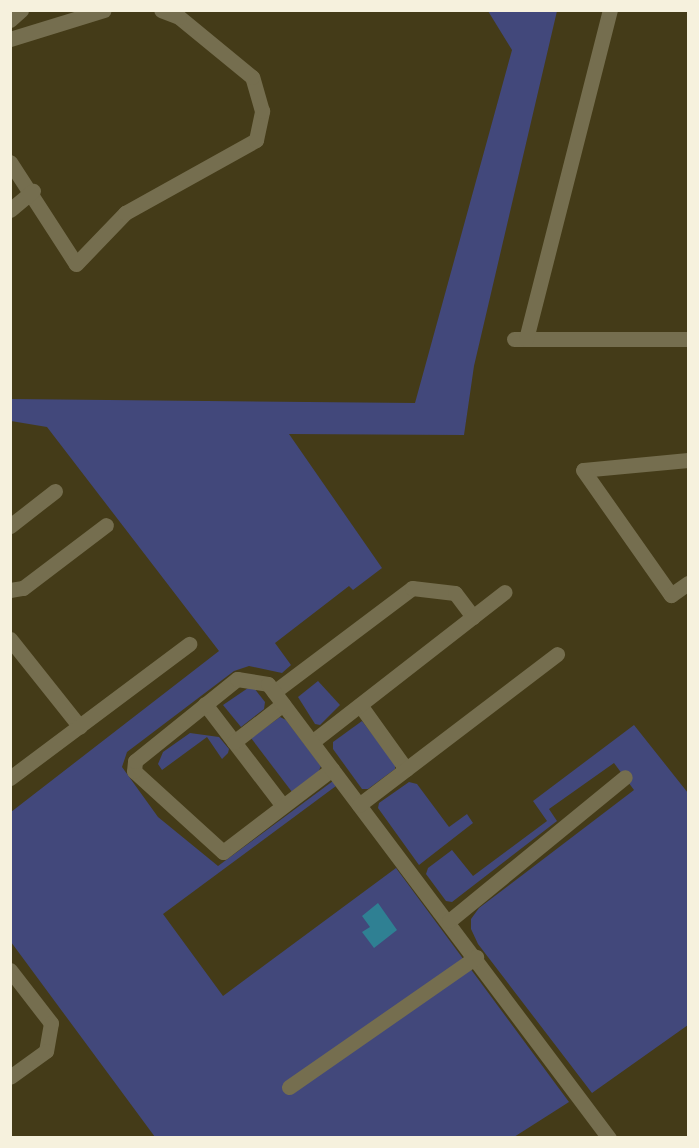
<!DOCTYPE html>
<style>
body{margin:0}
#map{position:relative;width:699px;height:1148px;overflow:hidden;background:#443b18;font-family:"Archivo Narrow",sans-serif}
div>[style]{position:absolute}
[style*='--x']{left:calc(var(--x)*1px);top:calc(var(--y)*1px);width:calc(var(--w)*1px);rotate:calc(var(--a)*1deg)}
.green>*{inset:0;background:#42487b}
.water>*{inset:0;background:#2f8093}
.minor>*{height:15px;margin:-7.5px;padding:0 7.5px;transform-origin:7.5px;border-radius:7.5px;background:#756e4f}
span{translate:-50% -50%;white-space:nowrap;text-align:center;line-height:1.15;-webkit-text-stroke:4.5px #443b18;paint-order:stroke}
.frame{position:absolute;inset:0;border:12px solid #f6f1dd;pointer-events:none}
</style>
<div id="map">
<div class="green">
<i style="clip-path:polygon(488px 11px,557px 11px,474px 366px,464px 435px,289px 434px,382px 568px,353px 590px,349px 586px,275px 643px,291px 665px,282px 673px,249px 666px,234px 671px,127px 752px,122px 767px,158px 817px,218px 866px,333px 781px,336px 786px,163px 914px,223px 996px,396px 868px,569px 1102px,514px 1137px,155px 1137px,11px 942px,11px 812px,219px 651px,47px 427px,11px 421px,10px 399px,415px 403px,512px 50px)"></i>
<i style="clip-path:polygon(318px 681px,340px 705px,320px 725px,315px 724px,298px 697px)"></i>
<i style="clip-path:polygon(248px 688px,254px 688px,265px 702px,264px 709px,241px 727px,223px 705px)"></i>
<i style="clip-path:polygon(280px 717px,286px 720px,321px 766px,318px 773px,292px 792px,251px 738px)"></i>
<i style="clip-path:polygon(362px 721px,395px 763px,395px 769px,368px 789px,362px 789px,333px 749px,333px 742px)"></i>
<i style="clip-path:polygon(634px 725px,688px 793px,688px 1025px,592px 1093px,478px 944px,471px 929px,471px 919px,479px 908px,634px 790px,614px 763px,549px 809px,557px 821px,452px 902px,446px 901px,426px 874px,428px 868px,452px 850px,473px 876px,547px 821px,533px 801px)"></i>
<i style="clip-path:polygon(190px 733px,219px 737px,229px 749px,228px 753px,222px 759px,207px 737px,162px 770px,158px 764px,163px 752px)"></i>
<i style="clip-path:polygon(409px 782px,417px 784px,449px 827px,467px 814px,473px 823px,419px 865px,378px 808px,379px 803px)"></i>
</div>
<div class="water">
<i style="clip-path:polygon(378px 903px,397px 930px,374px 948px,362px 932px,370px 927px,362px 916px)"></i>
</div>
<div class="minor">
<i style="--x:10;--y:20;--w:15;--a:-42"></i>
<i style="--x:10;--y:39;--w:98;--a:-17.1"></i>
<i style="--x:10;--y:162;--w:121;--a:57.1"></i>
<i style="--x:76;--y:264;--w:71;--a:-46.1"></i>
<i style="--x:125;--y:213;--w:150;--a:-29.1"></i>
<i style="--x:256;--y:140;--w:30;--a:-78"></i>
<i style="--x:262;--y:111;--w:35;--a:-106"></i>
<i style="--x:252;--y:77;--w:94;--a:-140.6"></i>
<i style="--x:179;--y:17;--w:19;--a:-159"></i>
<i style="--x:10;--y:210;--w:30;--a:-40"></i>
<i style="--x:514;--y:339;--w:174;--a:0"></i>
<i style="--x:526;--y:339;--w:340;--a:-75.7"></i>
<i style="--x:688;--y:460;--w:105;--a:174.6"></i>
<i style="--x:583;--y:470;--w:153;--a:54.9"></i>
<i style="--x:671;--y:595;--w:21;--a:-35"></i>
<i style="--x:10;--y:526;--w:57;--a:-37.9"></i>
<i style="--x:10;--y:590;--w:13;--a:-9"></i>
<i style="--x:23;--y:588;--w:104;--a:-37.2"></i>
<i style="--x:10;--y:639;--w:112;--a:51.5"></i>
<i style="--x:274;--y:692;--w:173;--a:-37"></i>
<i style="--x:412;--y:588;--w:43;--a:6.6"></i>
<i style="--x:455;--y:593;--w:30;--a:53"></i>
<i style="--x:205;--y:704;--w:128;--a:52.6"></i>
<i style="--x:360;--y:705;--w:79;--a:54.3"></i>
<i style="--x:234;--y:742;--w:62;--a:-37.8"></i>
<i style="--x:312;--y:742;--w:244;--a:-37.9"></i>
<i style="--x:332;--y:769;--w:137;--a:142.7"></i>
<i style="--x:223;--y:852;--w:120;--a:-137.7"></i>
<i style="--x:134;--y:771;--w:10;--a:-84"></i>
<i style="--x:135;--y:761;--w:131;--a:-38.8"></i>
<i style="--x:237;--y:679;--w:31;--a:9"></i>
<i style="--x:268;--y:684;--w:568;--a:53.09"></i>
<i style="--x:10;--y:778;--w:224;--a:-36.8"></i>
<i style="--x:359;--y:805;--w:249;--a:-37.3"></i>
<i style="--x:449;--y:921;--w:227;--a:-39.3"></i>
<i style="--x:10;--y:970;--w:67;--a:52.3"></i>
<i style="--x:51;--y:1023;--w:28;--a:100"></i>
<i style="--x:46;--y:1051;--w:44;--a:144.2"></i>
<i style="--x:289;--y:1087;--w:228;--a:-34.8"></i>
</div>
<div class="frame"></div>
</div>
